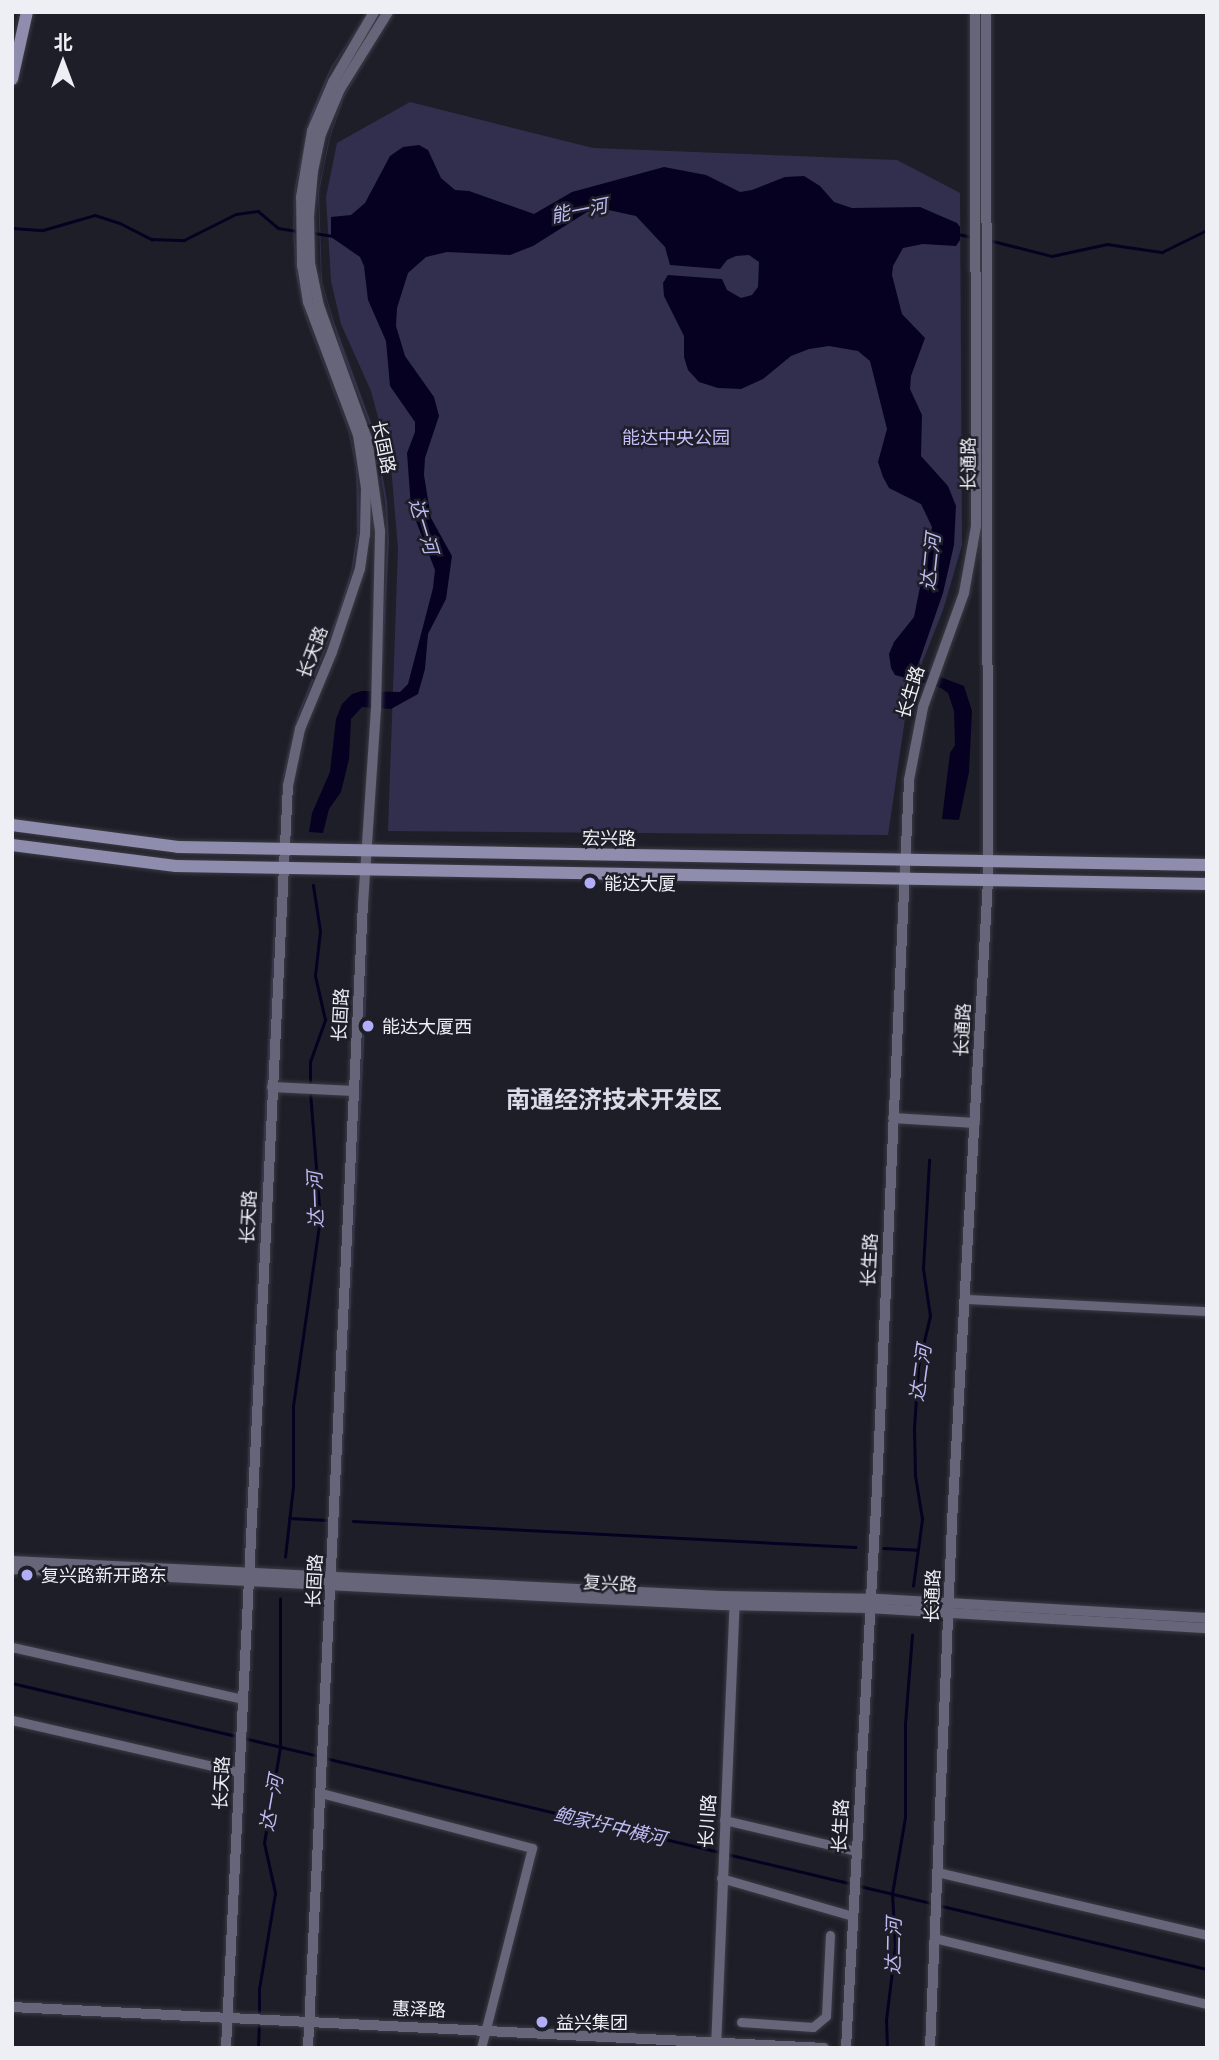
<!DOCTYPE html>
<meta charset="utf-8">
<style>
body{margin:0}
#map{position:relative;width:1219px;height:2060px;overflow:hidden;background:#1e1e28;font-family:Lato,"Noto Sans SC",sans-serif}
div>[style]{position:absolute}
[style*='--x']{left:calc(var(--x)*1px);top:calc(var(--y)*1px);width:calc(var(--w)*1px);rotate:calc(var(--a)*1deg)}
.green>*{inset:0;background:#322f4e}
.water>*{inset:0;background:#070121}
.stream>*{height:2.5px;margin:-1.25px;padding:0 1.25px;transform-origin:1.25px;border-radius:1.25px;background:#070121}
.roads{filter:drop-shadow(0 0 2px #3b3b45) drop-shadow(0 0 2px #3b3b45)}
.minor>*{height:9px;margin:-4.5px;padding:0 4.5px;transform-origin:4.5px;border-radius:4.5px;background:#666579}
.tertiary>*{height:10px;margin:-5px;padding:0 5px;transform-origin:5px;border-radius:5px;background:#666579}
.secondary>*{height:12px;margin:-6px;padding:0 6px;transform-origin:6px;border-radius:6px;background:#8e8dad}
.dots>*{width:19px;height:19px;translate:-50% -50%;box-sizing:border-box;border:4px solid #1e1e28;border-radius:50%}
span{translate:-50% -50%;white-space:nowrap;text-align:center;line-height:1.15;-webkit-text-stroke:5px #1e1e28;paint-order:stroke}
.park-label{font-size:18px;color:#c3c0fa}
.street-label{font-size:18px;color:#eeeef5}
.poi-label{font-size:18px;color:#eeeef5}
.left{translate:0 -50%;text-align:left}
.water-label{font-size:19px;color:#bdbbf4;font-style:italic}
.district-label{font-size:24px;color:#dadae8;font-weight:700}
.frame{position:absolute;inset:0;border:14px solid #eeeef5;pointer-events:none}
.north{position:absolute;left:28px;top:28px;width:70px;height:70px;-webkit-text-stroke:5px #1e1e28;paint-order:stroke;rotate:0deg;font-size:19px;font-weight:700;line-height:28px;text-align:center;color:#eeeef5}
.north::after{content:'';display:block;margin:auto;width:24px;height:32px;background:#eeeef5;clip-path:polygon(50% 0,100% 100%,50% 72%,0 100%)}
</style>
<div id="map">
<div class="green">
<i style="clip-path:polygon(368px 12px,332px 68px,312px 117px,296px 187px,294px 231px,298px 276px,306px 317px,349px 430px,357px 468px,359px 496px,359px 533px,352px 573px,340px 613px,298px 718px,284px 776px,280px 823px,283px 775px,297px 717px,338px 613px,351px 572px,357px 532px,356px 467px,348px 430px,305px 316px,296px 275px,293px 230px,295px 187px,310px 116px,331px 67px)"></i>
<i style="clip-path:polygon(395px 12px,344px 97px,330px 138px,319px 192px,322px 282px,334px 322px,376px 436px,387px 501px,389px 541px,375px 819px,387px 540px,385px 502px,374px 436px,341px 350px,321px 281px,318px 192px,329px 138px,343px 97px)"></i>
<i style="clip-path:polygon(410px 102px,593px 148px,897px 160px,960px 193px,962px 545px,943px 610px,908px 698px,888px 835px,388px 831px,398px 549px,391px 465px,371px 391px,341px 324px,331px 281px,326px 197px,337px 143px)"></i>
<i style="clip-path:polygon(275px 902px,273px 1004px,245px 1545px,244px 1544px)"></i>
<i style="clip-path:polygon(368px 906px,366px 1007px,338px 1548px,337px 1547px)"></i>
</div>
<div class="water">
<i style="clip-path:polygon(419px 145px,428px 150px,441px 178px,455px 190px,469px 191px,534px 214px,572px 192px,664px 167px,706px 175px,740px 192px,752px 190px,785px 177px,804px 176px,820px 186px,834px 202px,852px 208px,920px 207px,957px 223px,960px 227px,960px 240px,956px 246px,923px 244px,903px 248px,893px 266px,892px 275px,902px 314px,925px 338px,911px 376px,910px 389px,922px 415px,921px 456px,948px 486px,956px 506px,954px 545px,943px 593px,917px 668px,964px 686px,972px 711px,969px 772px,959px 820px,942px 819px,950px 753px,955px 745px,954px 711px,948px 693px,941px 688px,895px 675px,891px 668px,889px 654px,894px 642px,914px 617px,932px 527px,921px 504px,889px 488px,883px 477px,878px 462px,887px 429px,870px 361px,858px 351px,829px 346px,809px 349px,791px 356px,763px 379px,741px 389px,718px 388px,699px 382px,688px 370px,684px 357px,684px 336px,664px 296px,663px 283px,668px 275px,722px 279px,727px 290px,741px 298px,752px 295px,758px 287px,759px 262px,749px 255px,736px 256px,727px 260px,720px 269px,670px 265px,665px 247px,636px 216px,604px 209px,587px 212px,533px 246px,510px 255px,447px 252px,426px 257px,408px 273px,397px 308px,396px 326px,405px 356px,434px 397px,439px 416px,425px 458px,424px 475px,431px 518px,452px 556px,446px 599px,428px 634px,425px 669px,418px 694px,391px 709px,362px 707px,351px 719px,349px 759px,341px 792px,329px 809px,323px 833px,309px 832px,312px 813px,330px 772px,336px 719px,342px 704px,352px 694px,362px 691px,400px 692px,408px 684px,433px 588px,435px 570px,411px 508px,407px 453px,415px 432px,415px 422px,390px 386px,386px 341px,368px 300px,364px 266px,360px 257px,331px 237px,331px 217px,351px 215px,365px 203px,390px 156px,403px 147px)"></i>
</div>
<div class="stream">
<i style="--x:12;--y:228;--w:31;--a:4"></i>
<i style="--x:43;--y:230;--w:54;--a:-16.1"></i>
<i style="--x:95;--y:215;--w:26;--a:18"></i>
<i style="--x:120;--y:223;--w:36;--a:27"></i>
<i style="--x:152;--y:239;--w:32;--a:2"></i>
<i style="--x:184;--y:240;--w:58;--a:-26.6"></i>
<i style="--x:236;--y:214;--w:22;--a:-8"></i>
<i style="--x:258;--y:211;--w:26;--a:40"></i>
<i style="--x:278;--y:228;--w:19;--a:9"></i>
<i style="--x:314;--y:233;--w:18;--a:9"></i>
<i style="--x:958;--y:234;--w:14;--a:12"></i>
<i style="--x:989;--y:240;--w:65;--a:14.3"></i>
<i style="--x:1052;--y:256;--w:56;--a:-12.3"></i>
<i style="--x:1107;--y:244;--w:56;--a:8.3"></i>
<i style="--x:1162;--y:252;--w:50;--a:-26.1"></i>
<i style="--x:310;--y:1084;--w:22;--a:-90"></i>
<i style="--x:310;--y:1062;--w:45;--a:-70.3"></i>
<i style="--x:325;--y:1020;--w:45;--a:-102.8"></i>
<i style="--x:315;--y:976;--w:45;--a:-83.7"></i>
<i style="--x:320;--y:931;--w:46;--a:-98.8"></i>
<i style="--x:289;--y:1518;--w:37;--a:3"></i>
<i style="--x:353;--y:1521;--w:503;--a:2.96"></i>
<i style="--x:883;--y:1548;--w:34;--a:3"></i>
<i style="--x:285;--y:1557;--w:70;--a:-83.5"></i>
<i style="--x:293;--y:1487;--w:81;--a:-90"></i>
<i style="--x:293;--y:1406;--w:189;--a:-81.8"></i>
<i style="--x:320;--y:1219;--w:128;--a:-94.5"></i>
<i style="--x:913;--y:1586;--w:68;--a:-82.3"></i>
<i style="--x:922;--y:1519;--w:44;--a:-99.2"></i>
<i style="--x:915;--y:1476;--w:48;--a:-91.2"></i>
<i style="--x:914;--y:1428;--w:61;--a:-86.2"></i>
<i style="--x:918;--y:1367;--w:52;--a:-76.8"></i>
<i style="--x:930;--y:1316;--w:48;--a:-98.5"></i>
<i style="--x:923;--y:1269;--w:109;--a:-86.8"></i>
<i style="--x:12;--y:1683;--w:231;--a:13.3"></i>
<i style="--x:244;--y:1738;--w:77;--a:13.5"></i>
<i style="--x:325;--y:1758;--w:406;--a:13.4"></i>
<i style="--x:727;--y:1854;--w:130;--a:13.4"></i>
<i style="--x:860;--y:1886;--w:73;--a:13.5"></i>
<i style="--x:938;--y:1905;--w:277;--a:13.4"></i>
<i style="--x:259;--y:2016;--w:27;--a:-90"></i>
<i style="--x:259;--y:1989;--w:97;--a:-80.5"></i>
<i style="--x:275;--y:1893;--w:51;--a:-102.4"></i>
<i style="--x:264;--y:1843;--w:97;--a:-80.5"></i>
<i style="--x:280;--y:1747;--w:148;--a:-90"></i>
<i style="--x:258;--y:2048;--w:25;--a:-88"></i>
<i style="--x:887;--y:2048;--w:28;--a:-92"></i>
<i style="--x:886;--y:2020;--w:74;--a:-83"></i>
<i style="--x:895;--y:1947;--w:53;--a:-93.2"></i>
<i style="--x:892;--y:1894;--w:78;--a:-80.4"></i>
<i style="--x:905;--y:1817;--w:93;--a:-90"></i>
<i style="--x:905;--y:1724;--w:89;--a:-85.5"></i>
</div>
<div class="roads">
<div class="minor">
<i style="--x:967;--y:1299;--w:240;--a:2.9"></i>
<i style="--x:12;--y:1647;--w:237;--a:12.7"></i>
<i style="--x:12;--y:1720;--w:233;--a:12.9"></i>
<i style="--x:321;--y:1793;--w:218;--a:14.6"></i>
<i style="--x:532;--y:1848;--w:206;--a:104.3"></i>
<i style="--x:724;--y:1820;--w:136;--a:13.2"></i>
<i style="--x:937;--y:1872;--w:277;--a:13.1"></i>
<i style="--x:721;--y:1878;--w:137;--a:16.1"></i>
<i style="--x:934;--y:1938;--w:281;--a:13.6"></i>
<i style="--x:741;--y:2022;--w:72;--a:4"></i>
<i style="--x:813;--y:2027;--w:17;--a:-40"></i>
<i style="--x:826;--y:2016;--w:81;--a:-87.2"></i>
</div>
<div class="tertiary">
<i style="--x:272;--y:1087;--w:82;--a:2.8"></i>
<i style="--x:893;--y:1118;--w:82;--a:3.5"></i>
<i style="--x:12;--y:1561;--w:710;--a:2.83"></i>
<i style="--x:721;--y:1596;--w:158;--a:1.1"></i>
<i style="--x:879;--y:1599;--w:329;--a:3.3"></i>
<i style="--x:12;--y:1569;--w:710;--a:2.91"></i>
<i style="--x:721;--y:1605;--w:147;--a:1.2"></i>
<i style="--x:868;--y:1608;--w:340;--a:3.4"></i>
<i style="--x:12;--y:2007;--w:813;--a:2.89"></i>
<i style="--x:226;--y:2048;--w:1264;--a:-87.19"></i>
<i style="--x:288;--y:786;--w:58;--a:-78.1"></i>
<i style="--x:300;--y:729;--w:83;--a:-67.4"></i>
<i style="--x:332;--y:652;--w:88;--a:-71.4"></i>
<i style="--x:360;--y:569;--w:34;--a:-82"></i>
<i style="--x:365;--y:535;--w:47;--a:-88.8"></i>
<i style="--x:366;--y:488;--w:54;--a:-98.6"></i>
<i style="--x:358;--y:435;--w:142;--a:-110.6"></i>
<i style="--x:308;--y:302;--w:36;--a:-99"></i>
<i style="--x:302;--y:266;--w:69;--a:-90.8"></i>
<i style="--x:301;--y:197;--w:67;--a:-80.5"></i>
<i style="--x:312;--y:131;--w:53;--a:-66.8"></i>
<i style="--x:333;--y:82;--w:81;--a:-59.6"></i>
<i style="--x:308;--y:2048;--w:1145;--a:-87.25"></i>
<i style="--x:363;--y:904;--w:194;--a:-86.2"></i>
<i style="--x:376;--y:710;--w:179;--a:-88.7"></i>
<i style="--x:380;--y:531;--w:93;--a:-98"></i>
<i style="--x:367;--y:439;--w:141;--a:-109.8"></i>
<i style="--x:319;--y:306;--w:44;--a:-101.8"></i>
<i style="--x:310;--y:263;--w:47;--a:-91.2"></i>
<i style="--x:309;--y:216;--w:45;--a:-84.9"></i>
<i style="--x:313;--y:171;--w:38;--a:-78"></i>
<i style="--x:321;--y:134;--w:49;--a:-67.1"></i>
<i style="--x:340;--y:89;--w:91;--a:-58.1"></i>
<i style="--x:716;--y:2048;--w:448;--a:-87.6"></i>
<i style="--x:846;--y:2048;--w:541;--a:-86.82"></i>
<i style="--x:876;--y:1508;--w:729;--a:-87.4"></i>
<i style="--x:909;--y:780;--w:74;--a:-79.1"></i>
<i style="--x:923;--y:707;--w:121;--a:-70.2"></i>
<i style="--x:964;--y:593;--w:68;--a:-79.8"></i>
<i style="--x:976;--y:526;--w:514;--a:-90.11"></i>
<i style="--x:930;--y:2048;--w:526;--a:-87.6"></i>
<i style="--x:952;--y:1522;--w:643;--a:-86.79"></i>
<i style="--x:988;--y:880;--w:868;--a:-90.13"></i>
</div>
<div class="secondary">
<i style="--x:12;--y:79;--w:69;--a:-77.4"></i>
<i style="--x:12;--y:825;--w:167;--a:7.5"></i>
<i style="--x:178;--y:847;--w:1029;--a:1"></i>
<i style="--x:12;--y:845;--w:165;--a:7.3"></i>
<i style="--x:176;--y:866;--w:1031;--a:1"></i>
</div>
</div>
<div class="dots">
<i style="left:590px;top:883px;background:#b2adf9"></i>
<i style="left:368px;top:1026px;background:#b2adf9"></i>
<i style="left:27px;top:1575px;background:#b2adf9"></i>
<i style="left:542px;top:2022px;background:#b2adf9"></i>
</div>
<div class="park-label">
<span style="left:676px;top:437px">能达中央公园</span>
</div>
<div class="street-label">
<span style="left:384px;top:447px;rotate:78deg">长固路</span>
<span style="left:968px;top:464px;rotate:-90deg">长通路</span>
<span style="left:312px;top:652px;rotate:-69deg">长天路</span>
<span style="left:910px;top:692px;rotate:-73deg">长生路</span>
<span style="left:609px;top:838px;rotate:1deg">宏兴路</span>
<span style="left:340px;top:1015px;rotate:-87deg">长固路</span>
<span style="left:962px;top:1030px;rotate:-87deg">长通路</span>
<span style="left:248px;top:1217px;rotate:-87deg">长天路</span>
<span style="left:869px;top:1260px;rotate:-87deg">长生路</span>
<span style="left:314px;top:1581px;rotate:-87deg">长固路</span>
<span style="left:610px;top:1583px;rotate:3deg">复兴路</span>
<span style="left:932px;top:1596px;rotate:-88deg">长通路</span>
<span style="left:221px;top:1783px;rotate:-87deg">长天路</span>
<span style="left:707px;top:1821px;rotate:-86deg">长川路</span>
<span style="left:840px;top:1826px;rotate:-87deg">长生路</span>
<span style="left:419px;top:2009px;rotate:2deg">惠泽路</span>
</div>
<div class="poi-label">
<span class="left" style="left:604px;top:883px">能达大厦</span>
<span class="left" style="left:382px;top:1026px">能达大厦西</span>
<span class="left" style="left:41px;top:1575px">复兴路新开路东</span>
<span class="left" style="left:556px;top:2022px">益兴集团</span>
</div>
<div class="water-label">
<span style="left:579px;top:210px;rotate:-11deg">能一河</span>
<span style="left:424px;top:526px;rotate:73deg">达一河</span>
<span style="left:930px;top:562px;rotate:-84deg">达二河</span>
<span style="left:315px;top:1200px;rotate:-92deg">达一河</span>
<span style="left:920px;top:1373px;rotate:-82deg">达二河</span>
<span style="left:271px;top:1803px;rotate:-80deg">达一河</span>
<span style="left:610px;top:1826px;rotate:13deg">鲍家圩中横河</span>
<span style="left:893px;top:1946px;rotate:-89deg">达二河</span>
</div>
<div class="district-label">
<span style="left:614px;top:1099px">南通经济技术开发区</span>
</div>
<div class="frame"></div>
<div class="north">北</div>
</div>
